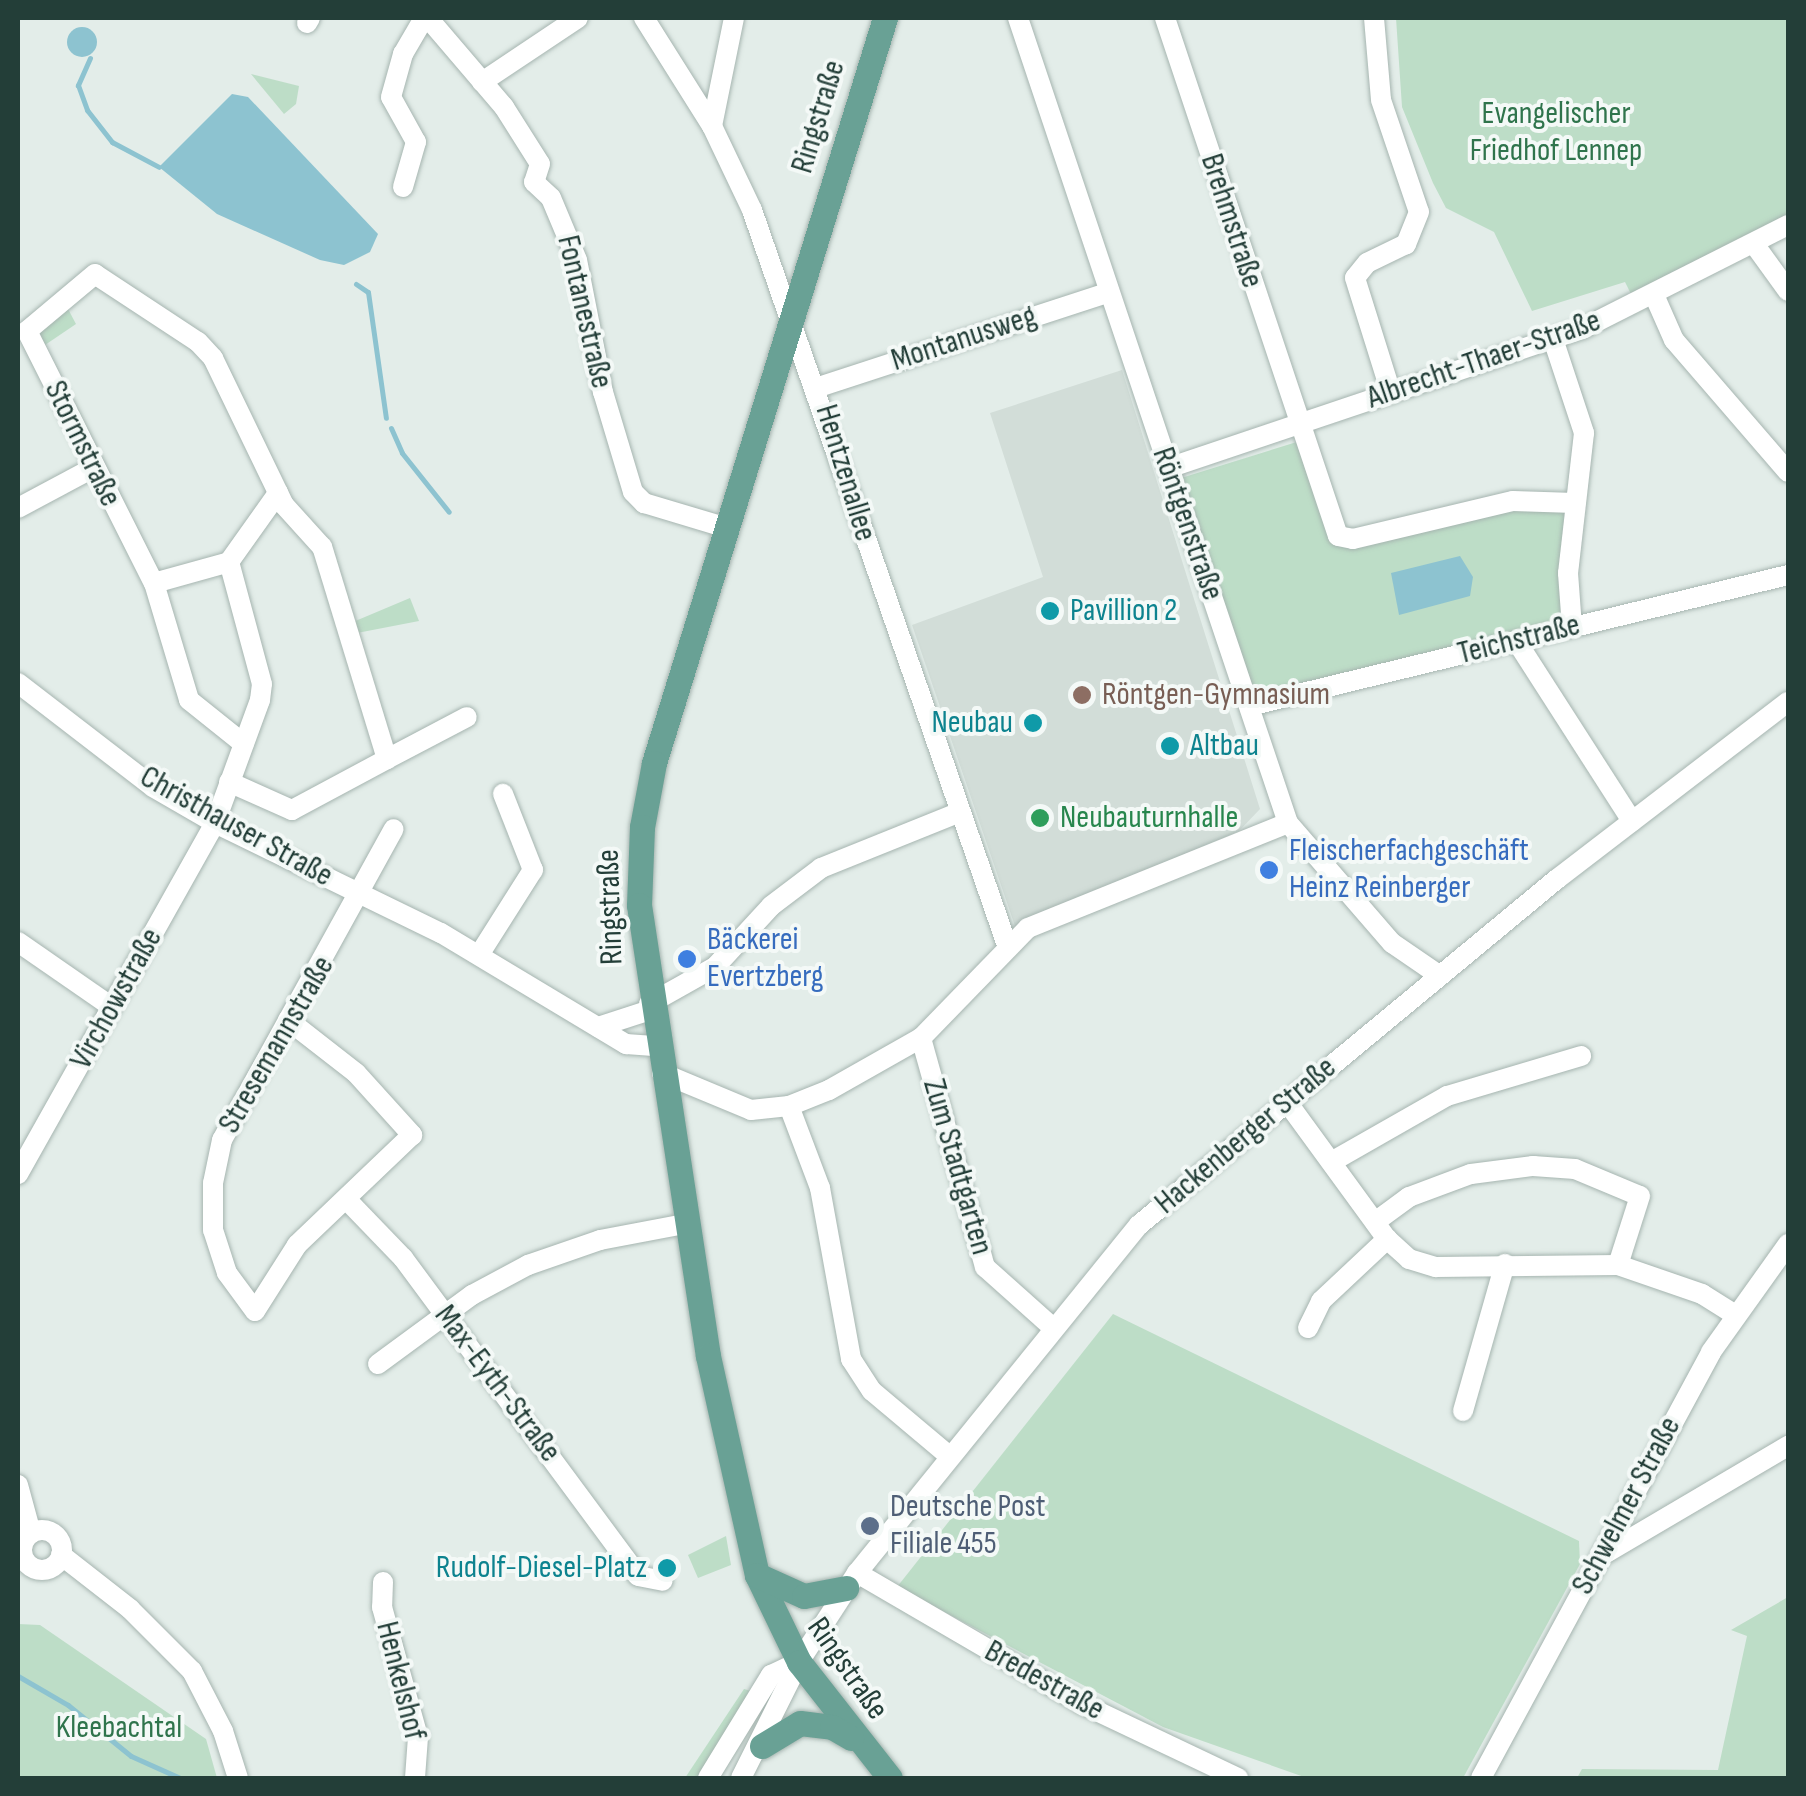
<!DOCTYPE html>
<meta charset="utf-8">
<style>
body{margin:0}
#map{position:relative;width:1806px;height:1796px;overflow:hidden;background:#e3ede9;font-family:"Sofia Sans Condensed",sans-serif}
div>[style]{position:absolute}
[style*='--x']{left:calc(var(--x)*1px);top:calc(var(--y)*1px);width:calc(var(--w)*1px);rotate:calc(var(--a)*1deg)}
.built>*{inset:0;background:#d2ddd8}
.green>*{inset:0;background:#bdddc7}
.water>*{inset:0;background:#8dc3d0}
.round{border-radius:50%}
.stream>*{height:5px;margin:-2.5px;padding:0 2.5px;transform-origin:2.5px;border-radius:2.5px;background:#8dc3d0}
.roads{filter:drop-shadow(0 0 2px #a6b5b0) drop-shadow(0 0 2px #a6b5b0)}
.minor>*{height:20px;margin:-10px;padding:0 10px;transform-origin:10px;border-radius:10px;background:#fff}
.minor>.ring{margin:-10px;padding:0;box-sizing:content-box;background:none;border:20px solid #fff;border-radius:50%}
.major>*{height:25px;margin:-12.5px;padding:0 12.5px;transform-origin:12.5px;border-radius:12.5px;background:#69a195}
.dots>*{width:28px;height:28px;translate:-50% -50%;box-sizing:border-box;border:5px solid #f4f9f7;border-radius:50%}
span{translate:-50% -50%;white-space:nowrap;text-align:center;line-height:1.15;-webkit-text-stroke:8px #f4f9f7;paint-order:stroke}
.park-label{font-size:32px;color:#2f744c}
.street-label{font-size:32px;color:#233e38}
.culture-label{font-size:32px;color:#0d838f}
.left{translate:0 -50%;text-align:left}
.right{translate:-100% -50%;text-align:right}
.education-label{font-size:32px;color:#785e54}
.leisure-label{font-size:32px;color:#27864d}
.shop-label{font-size:32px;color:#366cbe}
.service-label{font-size:32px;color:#4e5e75}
.frame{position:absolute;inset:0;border:20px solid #233e38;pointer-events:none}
</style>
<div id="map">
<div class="built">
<i style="clip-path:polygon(1122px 370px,1260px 809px,1239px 831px,1015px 926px,912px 625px,1043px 577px,990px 413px)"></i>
</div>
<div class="green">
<i style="clip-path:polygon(1396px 18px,1788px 18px,1788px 216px,1633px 298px,1625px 282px,1532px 311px,1494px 232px,1446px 208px,1433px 183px,1402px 107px)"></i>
<i style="clip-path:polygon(251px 74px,299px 86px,296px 104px,284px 114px)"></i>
<i style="clip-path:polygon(68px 309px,76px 324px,45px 345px,39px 331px)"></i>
<i style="clip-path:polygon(1300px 441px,1328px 535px,1489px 511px,1568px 509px,1562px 623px,1254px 699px,1178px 479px)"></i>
<i style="clip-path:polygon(410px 598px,419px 621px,357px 633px,353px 622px)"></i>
<i style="clip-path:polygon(1113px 1314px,1579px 1541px,1580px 1564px,1463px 1778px,1307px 1778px,1163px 1727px,897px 1587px)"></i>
<i style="clip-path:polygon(726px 1536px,731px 1565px,698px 1578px,688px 1555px)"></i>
<i style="clip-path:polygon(1788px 1597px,1788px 1778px,1577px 1778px,1582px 1769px,1718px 1770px,1747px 1636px,1731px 1630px)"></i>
<i style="clip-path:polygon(18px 1624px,40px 1625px,206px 1739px,217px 1778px,18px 1778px)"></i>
<i style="clip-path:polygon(744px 1689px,751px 1691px,698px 1778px,685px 1778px)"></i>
</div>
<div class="water">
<i class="round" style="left:67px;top:27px;width:30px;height:30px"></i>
<i style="clip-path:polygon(232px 94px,248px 97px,378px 234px,370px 252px,344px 265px,320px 260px,217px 214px,159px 167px)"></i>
<i style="clip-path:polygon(1460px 556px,1473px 577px,1470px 596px,1399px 615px,1391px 573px)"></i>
</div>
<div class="stream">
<i style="--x:90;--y:58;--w:30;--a:114"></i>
<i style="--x:78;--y:85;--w:27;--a:70"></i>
<i style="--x:87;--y:110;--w:41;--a:52"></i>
<i style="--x:112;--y:142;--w:53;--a:28"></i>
<i style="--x:356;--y:284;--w:14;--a:34"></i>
<i style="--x:368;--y:292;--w:127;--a:81.9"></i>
<i style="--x:391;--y:428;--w:27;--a:66"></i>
<i style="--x:402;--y:453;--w:75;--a:51.5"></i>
<i style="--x:18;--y:1676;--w:58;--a:30.1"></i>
<i style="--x:68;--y:1705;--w:81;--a:39"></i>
<i style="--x:131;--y:1756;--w:54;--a:24.2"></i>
</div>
<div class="roads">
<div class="minor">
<i style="--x:428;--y:18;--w:117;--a:49.5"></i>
<i style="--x:504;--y:107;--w:67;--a:57.7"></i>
<i style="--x:540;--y:164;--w:19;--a:108"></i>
<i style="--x:534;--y:182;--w:23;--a:43"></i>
<i style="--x:551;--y:198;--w:67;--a:67.2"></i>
<i style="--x:577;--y:260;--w:135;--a:78.9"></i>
<i style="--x:603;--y:392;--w:104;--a:73.3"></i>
<i style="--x:633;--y:492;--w:16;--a:45"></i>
<i style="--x:644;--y:503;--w:84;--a:16.7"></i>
<i style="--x:644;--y:18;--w:128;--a:57.8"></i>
<i style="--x:712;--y:126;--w:93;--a:64.5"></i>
<i style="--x:752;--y:210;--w:778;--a:70.87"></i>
<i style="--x:1018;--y:18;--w:849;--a:71.46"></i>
<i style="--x:1288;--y:823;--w:159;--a:49.1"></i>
<i style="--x:1392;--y:943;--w:58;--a:34.5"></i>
<i style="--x:1165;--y:18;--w:546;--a:71.53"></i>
<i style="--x:1338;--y:536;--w:15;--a:11"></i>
<i style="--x:1353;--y:539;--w:164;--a:-13.4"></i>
<i style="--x:1513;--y:501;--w:62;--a:1.8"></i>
<i style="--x:1374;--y:18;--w:82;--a:85.1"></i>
<i style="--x:1381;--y:100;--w:118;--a:71.3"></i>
<i style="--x:1419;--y:212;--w:35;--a:112"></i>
<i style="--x:1406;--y:244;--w:43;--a:154"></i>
<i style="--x:1367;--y:263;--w:19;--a:129"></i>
<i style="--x:1355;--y:278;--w:121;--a:72.6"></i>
<i style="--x:307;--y:23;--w:6;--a:-59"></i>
<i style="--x:482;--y:82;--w:115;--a:-33.7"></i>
<i style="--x:712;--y:126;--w:110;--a:-78.5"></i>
<i style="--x:403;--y:187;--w:47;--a:-73.9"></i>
<i style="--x:416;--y:142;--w:51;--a:-119.1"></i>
<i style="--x:391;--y:97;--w:45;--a:-74.4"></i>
<i style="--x:403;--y:54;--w:42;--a:-59.7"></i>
<i style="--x:1754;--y:244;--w:58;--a:54.1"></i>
<i style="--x:1655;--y:297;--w:47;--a:66.2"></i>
<i style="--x:1674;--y:340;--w:174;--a:49.2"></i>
<i style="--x:1553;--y:339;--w:99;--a:71.7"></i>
<i style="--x:1584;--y:433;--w:141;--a:96.5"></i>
<i style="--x:1568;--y:573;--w:54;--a:85.8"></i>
<i style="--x:819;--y:387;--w:305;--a:-18.1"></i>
<i style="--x:1168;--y:468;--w:437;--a:-18.6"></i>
<i style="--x:1582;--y:329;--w:231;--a:-26.8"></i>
<i style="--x:18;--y:508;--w:85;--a:-28.1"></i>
<i style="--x:154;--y:583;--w:122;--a:73.3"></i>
<i style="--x:189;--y:700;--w:70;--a:38.7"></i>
<i style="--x:1517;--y:642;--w:213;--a:57.3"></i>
<i style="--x:18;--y:683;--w:170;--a:37.6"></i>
<i style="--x:153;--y:787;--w:72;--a:30.1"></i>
<i style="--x:215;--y:823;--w:251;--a:26"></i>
<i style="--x:441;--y:933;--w:216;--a:31"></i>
<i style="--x:626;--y:1044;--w:31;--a:4"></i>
<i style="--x:1249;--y:706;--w:555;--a:-13.66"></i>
<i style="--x:387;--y:759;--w:90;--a:-27.7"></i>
<i style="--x:229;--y:782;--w:69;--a:24"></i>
<i style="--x:292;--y:810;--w:108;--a:-28.2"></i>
<i style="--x:387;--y:759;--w:222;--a:-107"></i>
<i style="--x:322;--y:547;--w:57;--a:-132.1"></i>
<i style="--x:284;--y:505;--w:163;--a:-115.8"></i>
<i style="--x:213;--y:358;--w:22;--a:-133"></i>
<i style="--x:198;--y:342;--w:123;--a:-146.6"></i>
<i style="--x:95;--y:274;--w:89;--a:140"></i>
<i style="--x:27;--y:331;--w:282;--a:63.3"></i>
<i style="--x:154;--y:583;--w:78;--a:-15.6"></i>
<i style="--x:229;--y:562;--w:85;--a:-54.6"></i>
<i style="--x:18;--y:942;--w:111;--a:34.7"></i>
<i style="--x:479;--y:955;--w:101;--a:-57.6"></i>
<i style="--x:533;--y:870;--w:82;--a:-111.5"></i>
<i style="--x:649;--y:1004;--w:76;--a:-29.3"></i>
<i style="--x:715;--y:967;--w:83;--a:-47.4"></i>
<i style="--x:771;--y:906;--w:63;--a:-37.2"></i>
<i style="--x:821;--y:868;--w:148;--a:-21.9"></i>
<i style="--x:288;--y:1020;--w:86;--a:37.9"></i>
<i style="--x:356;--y:1073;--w:84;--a:47.9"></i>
<i style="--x:412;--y:1135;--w:159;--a:136.3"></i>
<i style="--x:297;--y:1245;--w:78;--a:122.5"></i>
<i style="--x:255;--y:1311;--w:47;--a:-126.4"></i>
<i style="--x:227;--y:1273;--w:45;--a:-108"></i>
<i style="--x:213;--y:1230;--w:47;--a:-90"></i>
<i style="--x:213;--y:1183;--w:44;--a:-78.2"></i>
<i style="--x:222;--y:1140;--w:355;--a:-61.1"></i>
<i style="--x:598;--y:1027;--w:55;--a:-18.1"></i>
<i style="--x:921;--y:1038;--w:238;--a:74.4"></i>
<i style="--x:985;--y:1267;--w:90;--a:41.8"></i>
<i style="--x:662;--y:1073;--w:96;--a:22.6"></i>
<i style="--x:751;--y:1110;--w:38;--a:-6"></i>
<i style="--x:789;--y:1106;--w:43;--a:-21.8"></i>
<i style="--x:829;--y:1090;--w:106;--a:-29.5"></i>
<i style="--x:921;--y:1038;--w:153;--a:-45.8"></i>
<i style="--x:1028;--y:928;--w:280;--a:-22"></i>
<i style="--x:1287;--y:1102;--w:170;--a:53.9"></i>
<i style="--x:1387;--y:1239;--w:30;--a:42"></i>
<i style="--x:1409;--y:1259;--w:28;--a:17"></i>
<i style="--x:1436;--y:1267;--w:182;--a:-0.6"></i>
<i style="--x:1618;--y:1265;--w:89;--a:19"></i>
<i style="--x:1702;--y:1294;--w:39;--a:32"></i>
<i style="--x:789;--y:1106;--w:88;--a:69.3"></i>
<i style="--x:820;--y:1188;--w:174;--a:79.7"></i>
<i style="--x:851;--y:1359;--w:38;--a:57"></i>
<i style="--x:872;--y:1391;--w:99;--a:40.1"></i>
<i style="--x:1333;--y:1161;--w:131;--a:-29.7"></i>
<i style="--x:1447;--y:1096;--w:140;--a:-16.6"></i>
<i style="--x:18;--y:1174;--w:403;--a:-60.7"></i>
<i style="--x:215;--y:823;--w:131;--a:-69.9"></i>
<i style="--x:260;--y:700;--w:16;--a:-83"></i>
<i style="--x:262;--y:684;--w:126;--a:-105.1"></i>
<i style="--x:346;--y:1199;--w:82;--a:46"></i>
<i style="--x:403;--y:1258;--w:395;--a:53.5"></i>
<i style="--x:638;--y:1576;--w:25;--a:11"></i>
<i style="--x:1375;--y:1222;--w:42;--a:-36.3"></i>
<i style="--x:1409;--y:1197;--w:66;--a:-20.4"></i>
<i style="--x:1471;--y:1174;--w:63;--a:-7.4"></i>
<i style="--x:1533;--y:1166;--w:42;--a:4.1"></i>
<i style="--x:1575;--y:1169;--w:70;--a:22.6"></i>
<i style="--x:1640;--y:1196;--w:72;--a:107.7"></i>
<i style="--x:1308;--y:1328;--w:30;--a:-64"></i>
<i style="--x:1321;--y:1301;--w:91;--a:-43.2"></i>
<i style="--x:378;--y:1364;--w:117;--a:-36.3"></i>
<i style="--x:472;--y:1295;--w:64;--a:-28.2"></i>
<i style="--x:528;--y:1265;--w:76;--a:-19.1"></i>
<i style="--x:600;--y:1240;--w:86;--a:-10.7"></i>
<i style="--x:1463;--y:1411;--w:153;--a:-74.1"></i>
<i style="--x:18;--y:1485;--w:50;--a:74.8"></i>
<i class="ring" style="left:22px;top:1530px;width:20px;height:20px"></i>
<i style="--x:61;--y:1555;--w:88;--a:38"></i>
<i style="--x:130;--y:1609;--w:88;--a:45"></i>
<i style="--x:192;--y:1671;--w:68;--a:62.7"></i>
<i style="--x:223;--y:1731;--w:49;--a:72.3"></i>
<i style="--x:1601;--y:1556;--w:217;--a:-30.5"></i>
<i style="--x:857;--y:1573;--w:260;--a:30.2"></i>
<i style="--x:1082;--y:1704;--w:173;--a:25.4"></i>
<i style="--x:383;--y:1582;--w:25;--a:92"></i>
<i style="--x:382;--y:1607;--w:135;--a:74.5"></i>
<i style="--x:418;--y:1737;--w:41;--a:94.2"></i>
<i style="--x:708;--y:1778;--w:121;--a:-58.5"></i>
<i style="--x:771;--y:1675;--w:31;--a:-25"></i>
<i style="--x:741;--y:1778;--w:130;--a:-63.4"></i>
<i style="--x:799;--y:1662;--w:106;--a:-56.9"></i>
<i style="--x:857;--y:1573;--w:448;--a:-51"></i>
<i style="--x:1139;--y:1225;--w:543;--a:-39.62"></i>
<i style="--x:1557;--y:879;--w:291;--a:-37.5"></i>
<i style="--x:1481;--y:1778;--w:484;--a:-61.6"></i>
<i style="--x:1711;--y:1352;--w:133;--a:-54.5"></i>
</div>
<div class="major">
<i style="--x:885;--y:18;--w:780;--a:107.23"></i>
<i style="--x:654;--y:763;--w:65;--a:100.6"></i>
<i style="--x:642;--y:827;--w:78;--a:92.2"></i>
<i style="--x:639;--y:905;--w:456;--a:81.3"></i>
<i style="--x:708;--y:1356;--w:224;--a:77.4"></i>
<i style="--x:757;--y:1575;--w:97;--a:64.2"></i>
<i style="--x:799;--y:1662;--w:147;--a:51.9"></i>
<i style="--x:757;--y:1575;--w:51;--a:24.1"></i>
<i style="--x:804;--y:1596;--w:43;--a:-10.8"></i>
<i style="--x:762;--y:1746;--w:44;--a:-31.2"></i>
<i style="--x:800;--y:1723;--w:32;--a:7"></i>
<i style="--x:832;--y:1727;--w:22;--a:30"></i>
</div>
</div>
<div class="dots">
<i style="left:1050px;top:611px;background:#0f9aa8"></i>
<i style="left:1082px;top:695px;background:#8d6e63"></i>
<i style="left:1033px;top:723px;background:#0f9aa8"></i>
<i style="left:1170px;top:746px;background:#0f9aa8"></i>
<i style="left:1040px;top:818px;background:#2e9e5b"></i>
<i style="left:1269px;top:870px;background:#3f7fe0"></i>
<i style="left:687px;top:959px;background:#3f7fe0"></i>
<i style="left:870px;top:1526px;background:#5c6f8a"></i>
<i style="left:667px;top:1568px;background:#0f9aa8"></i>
</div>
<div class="park-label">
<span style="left:1556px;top:133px">Evangelischer<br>Friedhof Lennep</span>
<span style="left:119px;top:1728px">Kleebachtal</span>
</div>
<div class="street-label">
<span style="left:819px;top:117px;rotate:-73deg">Ringstraße</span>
<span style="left:1231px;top:221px;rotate:72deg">Brehmstraße</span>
<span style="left:584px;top:312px;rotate:77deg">Fontanestraße</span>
<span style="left:964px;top:339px;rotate:-18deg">Montanusweg</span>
<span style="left:1484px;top:360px;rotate:-19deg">Albrecht-Thaer-Straße</span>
<span style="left:82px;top:444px;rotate:64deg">Stormstraße</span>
<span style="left:845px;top:473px;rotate:73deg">Hentzenallee</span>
<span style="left:1187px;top:524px;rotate:71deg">Röntgenstraße</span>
<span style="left:1519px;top:640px;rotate:-14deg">Teichstraße</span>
<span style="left:236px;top:827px;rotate:29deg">Christhauser Straße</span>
<span style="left:611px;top:907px;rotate:-92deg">Ringstraße</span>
<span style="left:117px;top:999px;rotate:-61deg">Virchowstraße</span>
<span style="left:277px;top:1045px;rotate:-60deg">Stresemannstraße</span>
<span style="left:1246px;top:1136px;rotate:-40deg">Hackenberger Straße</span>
<span style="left:957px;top:1167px;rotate:74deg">Zum Stadtgarten</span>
<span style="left:497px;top:1384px;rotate:53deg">Max-Eyth-Straße</span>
<span style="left:1627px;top:1506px;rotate:-62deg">Schwelmer Straße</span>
<span style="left:847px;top:1669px;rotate:55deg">Ringstraße</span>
<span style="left:400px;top:1681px;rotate:76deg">Henkelshof</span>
<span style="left:1044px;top:1681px;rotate:29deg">Bredestraße</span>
</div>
<div class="culture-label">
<span class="left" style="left:1070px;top:611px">Pavillion 2</span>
<span class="right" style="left:1013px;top:723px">Neubau</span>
<span class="left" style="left:1190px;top:746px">Altbau</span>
<span class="right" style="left:647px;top:1568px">Rudolf-Diesel-Platz</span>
</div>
<div class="education-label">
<span class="left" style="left:1102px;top:695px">Röntgen-Gymnasium</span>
</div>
<div class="leisure-label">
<span class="left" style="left:1060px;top:818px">Neubauturnhalle</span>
</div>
<div class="shop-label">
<span class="left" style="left:1289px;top:870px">Fleischerfachgeschäft<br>Heinz Reinberger</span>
<span class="left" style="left:707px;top:959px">Bäckerei<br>Evertzberg</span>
</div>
<div class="service-label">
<span class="left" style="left:890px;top:1526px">Deutsche Post<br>Filiale 455</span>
</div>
<div class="frame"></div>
</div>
